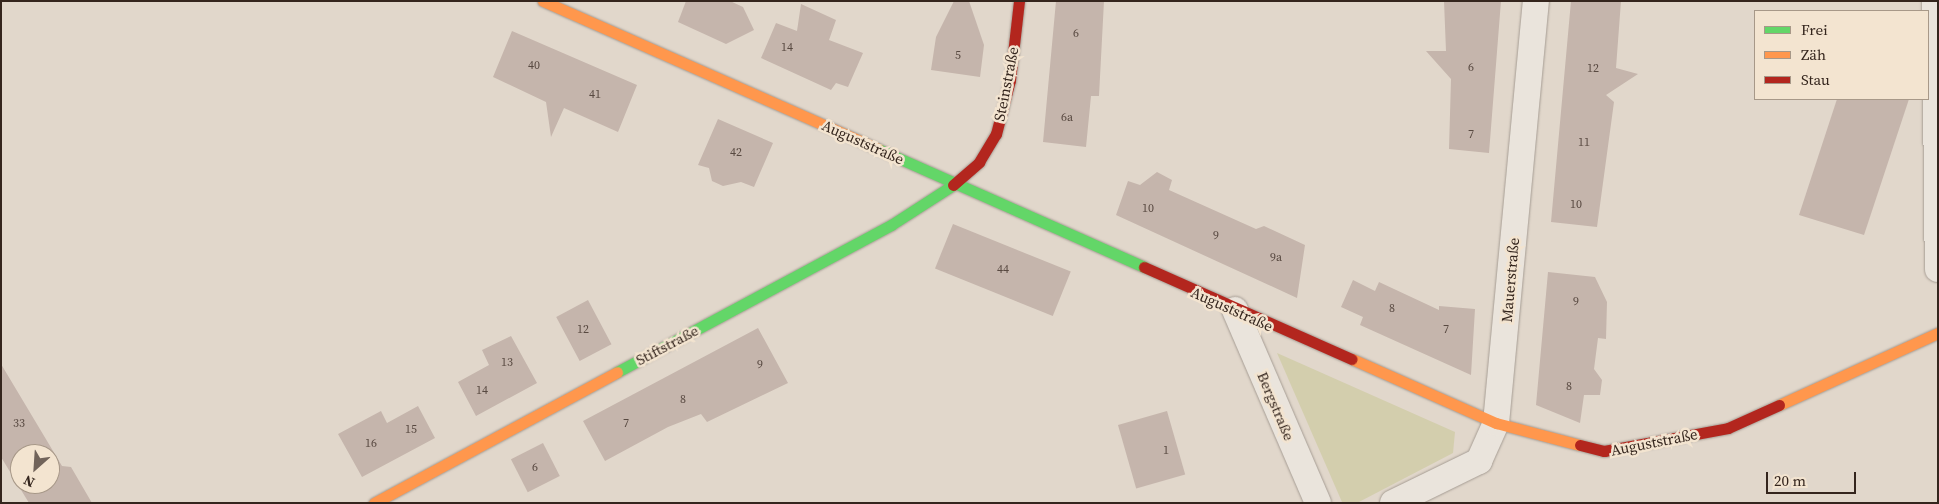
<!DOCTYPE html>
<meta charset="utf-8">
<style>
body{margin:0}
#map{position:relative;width:1939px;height:504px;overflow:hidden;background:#e1d7cb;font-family:"Source Serif 4",serif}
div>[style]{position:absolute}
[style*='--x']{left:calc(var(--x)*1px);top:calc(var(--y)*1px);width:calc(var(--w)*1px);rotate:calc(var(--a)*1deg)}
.green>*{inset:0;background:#d3cead}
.building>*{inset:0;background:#c5b5ac;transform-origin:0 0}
.roads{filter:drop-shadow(0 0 1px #a69d94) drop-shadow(0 0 1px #a69d94)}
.street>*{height:26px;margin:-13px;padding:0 13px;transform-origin:13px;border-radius:13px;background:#eae4dc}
.fast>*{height:11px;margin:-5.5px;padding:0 5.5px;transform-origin:5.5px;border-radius:5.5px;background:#63d668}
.slow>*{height:11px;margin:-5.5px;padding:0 5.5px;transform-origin:5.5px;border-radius:5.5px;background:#ff974d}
.jam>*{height:11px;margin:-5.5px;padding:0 5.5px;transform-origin:5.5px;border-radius:5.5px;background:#b3261e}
span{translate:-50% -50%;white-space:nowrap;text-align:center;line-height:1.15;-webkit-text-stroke:5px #f3e4d0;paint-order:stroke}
.number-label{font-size:12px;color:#584941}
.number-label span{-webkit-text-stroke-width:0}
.street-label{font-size:15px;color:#34251d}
.frame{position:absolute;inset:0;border:2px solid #34251d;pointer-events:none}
.legend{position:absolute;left:1754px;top:10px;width:175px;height:90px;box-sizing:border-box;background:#f3e4d0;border:1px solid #a79888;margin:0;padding:6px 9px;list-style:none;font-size:15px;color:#34251d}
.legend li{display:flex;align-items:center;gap:10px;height:25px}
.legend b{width:25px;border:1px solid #a79888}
.north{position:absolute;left:10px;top:444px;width:50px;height:50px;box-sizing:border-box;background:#f3e4d0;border:1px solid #a79888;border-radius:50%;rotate:206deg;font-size:14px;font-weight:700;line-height:20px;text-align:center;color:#34251d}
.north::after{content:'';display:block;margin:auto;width:18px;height:22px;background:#71635a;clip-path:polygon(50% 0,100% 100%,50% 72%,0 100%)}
.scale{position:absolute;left:1766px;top:472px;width:90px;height:22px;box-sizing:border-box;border:2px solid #34251d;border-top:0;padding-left:6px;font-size:15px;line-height:18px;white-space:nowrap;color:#34251d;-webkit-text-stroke:4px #f3e4d0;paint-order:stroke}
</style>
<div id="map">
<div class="green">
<i style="clip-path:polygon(1277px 353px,1455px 432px,1453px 453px,1357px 503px,1342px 502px)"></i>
</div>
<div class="building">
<i style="clip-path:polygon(686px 1px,730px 1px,743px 7px,754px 30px,726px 44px,678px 22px)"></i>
<i style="clip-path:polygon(954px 1px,969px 1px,984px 45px,980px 77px,931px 70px,936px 37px)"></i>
<i style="clip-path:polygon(1056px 1px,1104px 1px,1099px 96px,1091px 96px,1086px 147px,1043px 142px)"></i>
<i style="clip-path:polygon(1444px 1px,1501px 1px,1489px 153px,1449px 149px,1451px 79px,1426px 51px,1446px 51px)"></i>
<i style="clip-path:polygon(1571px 1px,1621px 1px,1616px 68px,1638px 74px,1606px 95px,1614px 102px,1597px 227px,1551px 222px)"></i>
<i style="clip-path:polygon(801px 4px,836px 20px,829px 40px,863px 53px,848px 87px,836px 83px,831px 90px,761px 58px,776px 23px,797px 31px)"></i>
<i style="clip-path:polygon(512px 31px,637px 85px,618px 132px,564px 108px,551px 137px,546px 102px,493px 77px)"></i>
<i style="clip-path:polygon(1837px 99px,1909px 99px,1864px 235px,1799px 215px)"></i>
<i style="clip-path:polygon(718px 119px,773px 143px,754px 187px,741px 182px,723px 186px,712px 181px,709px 168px,698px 165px)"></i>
<i style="clip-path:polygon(1157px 172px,1172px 180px,1169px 190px,1256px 229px,1264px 226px,1305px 245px,1297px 298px,1116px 215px,1128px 181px,1140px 185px)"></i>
<i style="left:953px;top:224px;width:127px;height:48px;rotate:22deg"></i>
<i style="clip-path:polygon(1548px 272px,1595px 277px,1607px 302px,1606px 339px,1598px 338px,1594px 369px,1602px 380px,1600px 395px,1584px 395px,1580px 423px,1536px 405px)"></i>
<i style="clip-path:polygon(1353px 280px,1375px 291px,1379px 282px,1439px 310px,1439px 306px,1475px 309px,1471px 375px,1360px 325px,1363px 317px,1341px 307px)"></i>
<i style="left:588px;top:300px;width:50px;height:36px;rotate:62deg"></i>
<i style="clip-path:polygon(758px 328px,788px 383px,707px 422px,701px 414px,668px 427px,605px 461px,583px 421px)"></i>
<i style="clip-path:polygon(511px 336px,537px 383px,476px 416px,458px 382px,489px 365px,482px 350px)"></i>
<i style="clip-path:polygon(evenodd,1px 364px,62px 466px,71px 467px,92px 503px,29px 503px,1px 457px,1px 364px,20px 454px,50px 454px,50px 484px,20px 484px,20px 454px)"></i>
<i style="clip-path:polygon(418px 406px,435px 438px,362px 477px,338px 434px,381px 411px,387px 423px)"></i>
<i style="left:1167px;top:411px;width:66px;height:51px;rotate:74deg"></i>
<i style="left:543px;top:443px;width:37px;height:36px;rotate:63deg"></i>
</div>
<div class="roads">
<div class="street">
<i style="--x:1935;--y:1;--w:268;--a:89.4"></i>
<i style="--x:1235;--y:310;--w:210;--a:66.7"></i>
<i style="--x:1393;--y:503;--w:96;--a:-26"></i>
<i style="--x:1479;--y:461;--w:42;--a:-65.9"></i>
<i style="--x:1496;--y:423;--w:424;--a:-84.6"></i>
</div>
<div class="fast">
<i style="--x:878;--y:149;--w:291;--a:23.9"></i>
<i style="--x:617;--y:372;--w:311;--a:-28.2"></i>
<i style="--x:891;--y:225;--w:74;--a:-32.8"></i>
</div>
<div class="slow">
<i style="--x:543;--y:1;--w:366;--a:23.8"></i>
<i style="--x:1352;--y:359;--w:158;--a:24"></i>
<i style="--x:1496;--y:423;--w:87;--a:14.7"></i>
<i style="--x:1779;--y:405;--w:175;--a:-24.4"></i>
<i style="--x:374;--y:503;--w:276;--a:-28.3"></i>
</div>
<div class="jam">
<i style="--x:953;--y:185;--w:35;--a:-41"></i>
<i style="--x:979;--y:162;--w:33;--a:-59"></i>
<i style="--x:996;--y:134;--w:56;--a:-75.5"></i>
<i style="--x:1010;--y:80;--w:80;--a:-83.5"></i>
<i style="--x:1144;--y:267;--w:227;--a:23.9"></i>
<i style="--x:1580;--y:445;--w:25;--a:14"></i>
<i style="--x:1604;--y:451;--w:126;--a:-10.5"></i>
<i style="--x:1728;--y:428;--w:56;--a:-24.3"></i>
</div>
</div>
<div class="number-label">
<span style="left:1076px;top:34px">6</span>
<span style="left:787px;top:48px">14</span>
<span style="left:958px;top:56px">5</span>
<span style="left:534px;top:66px">40</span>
<span style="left:1471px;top:68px">6</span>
<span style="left:1593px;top:69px">12</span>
<span style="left:595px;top:95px">41</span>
<span style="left:1067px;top:118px">6a</span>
<span style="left:1471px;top:135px">7</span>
<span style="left:1584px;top:143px">11</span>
<span style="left:736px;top:153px">42</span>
<span style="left:1576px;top:205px">10</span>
<span style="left:1148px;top:209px">10</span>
<span style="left:1216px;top:236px">9</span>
<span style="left:1276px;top:258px">9a</span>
<span style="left:1003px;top:270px">44</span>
<span style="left:1576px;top:302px">9</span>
<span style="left:1392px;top:309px">8</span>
<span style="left:583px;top:330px">12</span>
<span style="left:1446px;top:330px">7</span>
<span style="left:507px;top:363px">13</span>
<span style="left:760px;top:365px">9</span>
<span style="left:1569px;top:387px">8</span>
<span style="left:482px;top:391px">14</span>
<span style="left:683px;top:400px">8</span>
<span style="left:19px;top:424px">33</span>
<span style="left:626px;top:424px">7</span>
<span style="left:411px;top:430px">15</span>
<span style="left:371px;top:444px">16</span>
<span style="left:1166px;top:451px">1</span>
<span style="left:535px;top:468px">6</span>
</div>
<div class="street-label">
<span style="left:1006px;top:84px;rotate:-79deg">Steinstraße</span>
<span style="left:863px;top:142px;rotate:24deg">Auguststraße</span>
<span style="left:1510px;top:280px;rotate:-85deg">Mauerstraße</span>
<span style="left:1232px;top:309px;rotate:24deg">Auguststraße</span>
<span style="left:667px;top:345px;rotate:-28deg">Stiftstraße</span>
<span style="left:1276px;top:406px;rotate:67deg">Bergstraße</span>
<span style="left:1654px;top:442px;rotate:-11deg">Auguststraße</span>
</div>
<div class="frame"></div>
<ul class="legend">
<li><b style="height:6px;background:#63d668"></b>Frei</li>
<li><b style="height:6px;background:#ff974d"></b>Zäh</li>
<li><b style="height:6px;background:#b3261e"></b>Stau</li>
</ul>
<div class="north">N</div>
<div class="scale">20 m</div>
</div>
